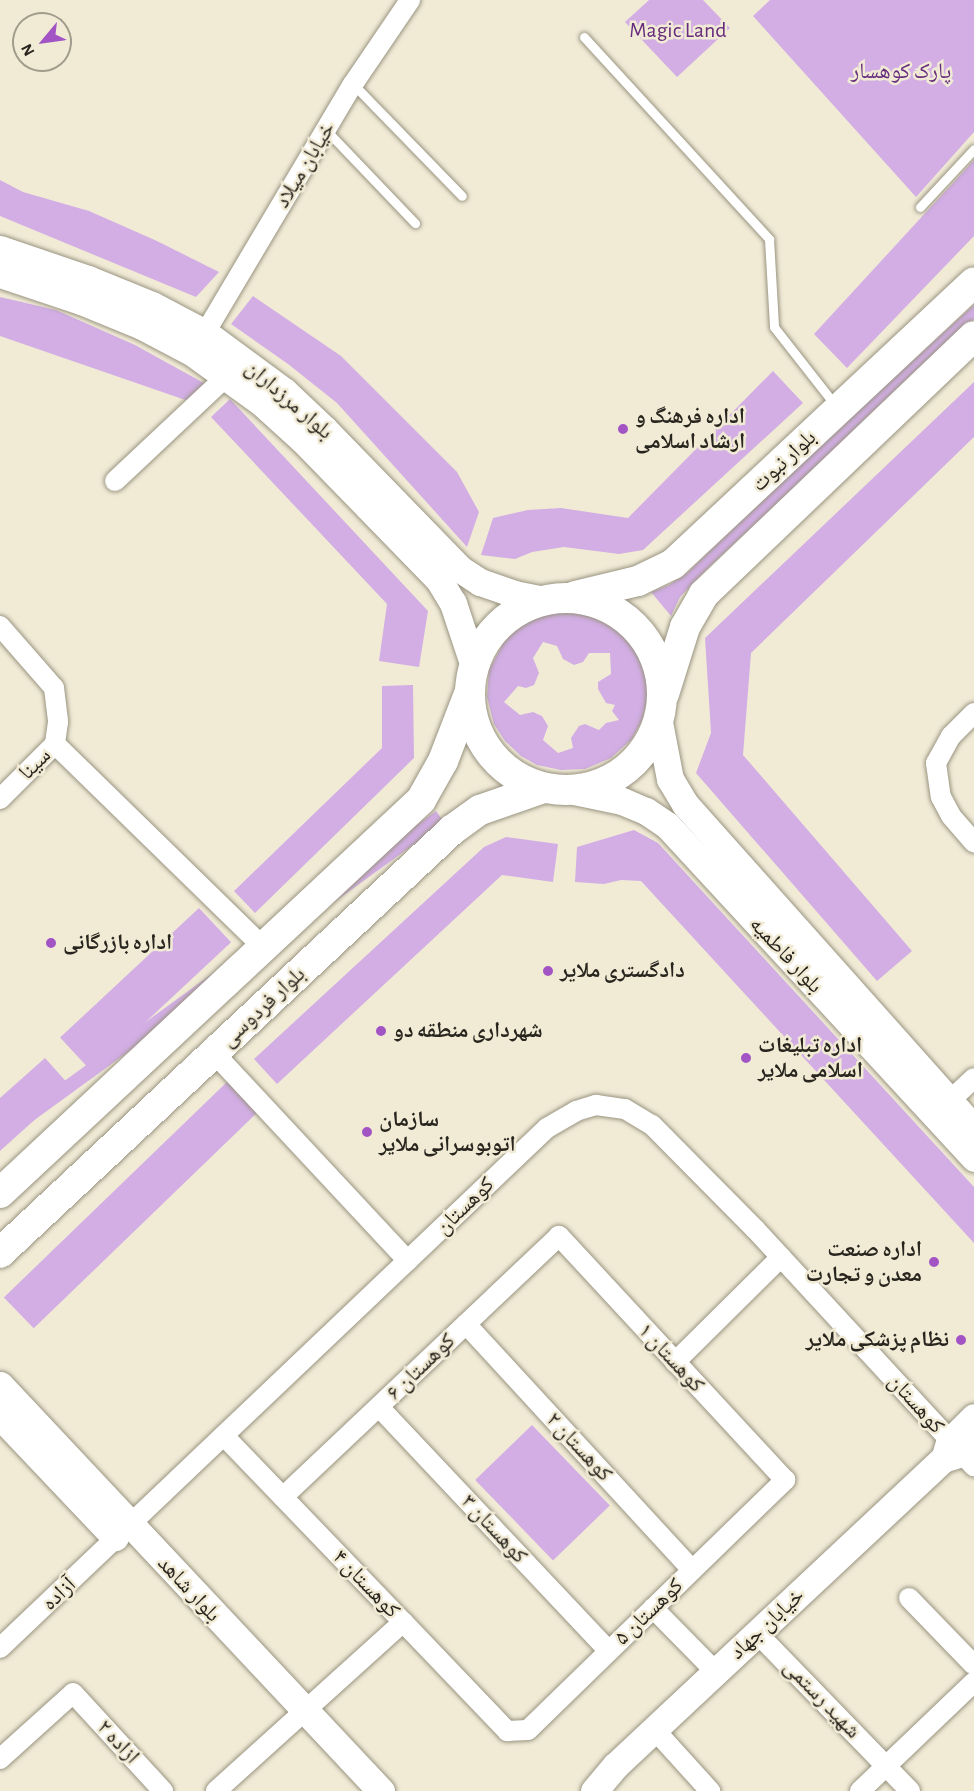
<!DOCTYPE html>
<meta charset="utf-8">
<style>
body{margin:0}
#map{position:relative;width:974px;height:1791px;overflow:hidden;background:#f1ebd6;font-family:"Alegreya Sans","Noto Naskh Arabic",sans-serif}
div>[style]{position:absolute}
[style*='--x']{left:calc(var(--x)*1px);top:calc(var(--y)*1px);width:calc(var(--w)*1px);rotate:calc(var(--a)*1deg)}
.green>*{inset:0;background:#d2aee4;transform-origin:0 0}
.roads{filter:drop-shadow(0 0 2px #999481) drop-shadow(0 0 2px #999481)}
.service>*{height:9px;margin:-4.5px;padding:0 4.5px;transform-origin:4.5px;border-radius:4.5px;background:#fff}
.minor>*{height:20px;margin:-10px;padding:0 10px;transform-origin:10px;border-radius:10px;background:#fff}
.secondary>*{height:27px;margin:-13.5px;padding:0 13.5px;transform-origin:13.5px;border-radius:13.5px;background:#fff}
.primary>*{height:30px;margin:-15px;padding:0 15px;transform-origin:15px;border-radius:15px;background:#fff}
.primary>.ring{margin:-15px;padding:0;box-sizing:content-box;background:none;border:30px solid #fff;border-radius:50%}
.dots>*{width:16px;height:16px;translate:-50% -50%;box-sizing:border-box;border:3px solid #f1ebd6;border-radius:50%}
span{translate:-50% -50%;white-space:nowrap;text-align:center;line-height:1.15;-webkit-text-stroke:5px #f1ebd6;paint-order:stroke}
.park-label{font-size:22px;color:#662c7d}
.street-label{font-size:22px;color:#28251e}
.poi-label{font-size:22px;color:#28251e;font-weight:700}
.left{translate:0 -50%;text-align:left}
.right{translate:-100% -50%;text-align:right}
.north{position:absolute;left:12px;top:12px;width:60px;height:60px;box-sizing:border-box;background:#f1ebd6;border:2px solid #a19c8c;border-radius:50%;rotate:241deg;font-size:16px;font-weight:700;line-height:24px;text-align:center;color:#28251e}
.north::after{content:'';display:block;margin:auto;width:21px;height:27px;background:#a354c4;clip-path:polygon(50% 0,100% 100%,50% 72%,0 100%)}
</style>
<div id="map">
<div class="green">
<i style="clip-path:polygon(649px 0,703px 0,730px 28px,677px 77px,625px 22px)"></i>
<i style="clip-path:polygon(770px 0,974px 0,974px 132px,916px 197px,753px 16px)"></i>
<i style="clip-path:polygon(974px 160px,974px 236px,847px 368px,814px 334px)"></i>
<i style="clip-path:polygon(0 180px,23px 192px,89px 211px,157px 241px,219px 272px,196px 297px,0 216px)"></i>
<i style="clip-path:polygon(253px 296px,341px 356px,457px 472px,479px 512px,467px 547px,337px 403px,288px 364px,231px 324px)"></i>
<i style="clip-path:polygon(0 297px,56px 310px,135px 345px,211px 387px,197px 404px,0 336px)"></i>
<i style="clip-path:polygon(974px 305px,974px 319px,708px 568px,680px 597px,671px 616px,651px 592px,669px 585px,687px 573px,845px 422px)"></i>
<i style="clip-path:polygon(773px 371px,803px 403px,643px 550px,619px 554px,564px 547px,532px 552px,515px 559px,481px 555px,493px 518px,528px 510px,561px 508px,628px 518px)"></i>
<i style="clip-path:polygon(974px 382px,974px 437px,751px 653px,743px 755px,912px 951px,877px 981px,696px 773px,711px 733px,705px 638px)"></i>
<i style="clip-path:polygon(230px 399px,428px 611px,419px 667px,379px 661px,387px 604px,211px 417px)"></i>
<i style="clip-path:polygon(evenodd,558px 610px,593px 613px,609px 621px,630px 639px,644px 664px,648px 682px,647px 701px,642px 721px,632px 739px,611px 758px,585px 769px,561px 770px,537px 765px,521px 756px,505px 741px,494px 724px,487px 697px,489px 670px,507px 636px,521px 623px,539px 614px,558px 610px,543px 642px,557px 646px,563px 659px,574px 665px,583px 662px,589px 653px,610px 653px,611px 674px,598px 682px,598px 689px,606px 703px,615px 705px,612px 711px,619px 720px,606px 723px,599px 730px,585px 724px,579px 726px,571px 738px,573px 748px,558px 753px,543px 740px,548px 726px,542px 716px,533px 712px,520px 715px,504px 702px,518px 686px,526px 688px,534px 685px,539px 673px,533px 658px,543px 642px)"></i>
<i style="clip-path:polygon(413px 685px,414px 758px,255px 913px,234px 891px,382px 748px,382px 686px)"></i>
<i style="left:436px;top:811px;width:14px;height:596px;rotate:54deg"></i>
<i style="clip-path:polygon(634px 830px,658px 843px,974px 1187px,974px 1243px,641px 881px,621px 880px,604px 884px,575px 882px,577px 847px)"></i>
<i style="clip-path:polygon(506px 837px,558px 844px,553px 882px,502px 875px,277px 1084px,254px 1059px,484px 847px)"></i>
<i style="left:199px;top:908px;width:47px;height:190px;rotate:47deg"></i>
<i style="clip-path:polygon(45px 1058px,71px 1087px,0 1151px,0 1098px)"></i>
<i style="left:229px;top:1080px;width:43px;height:313px;rotate:46deg"></i>
<i style="left:532px;top:1425px;width:112px;height:79px;rotate:46deg"></i>
</div>
<div class="roads">
<div class="service">
<i style="--x:584;--y:37;--w:274;--a:47.5"></i>
<i style="--x:769;--y:239;--w:88;--a:86.7"></i>
<i style="--x:774;--y:327;--w:100;--a:51.9"></i>
<i style="--x:353;--y:84;--w:156;--a:45.8"></i>
<i style="--x:326;--y:130;--w:129;--a:46.3"></i>
<i style="--x:920;--y:207;--w:79;--a:-47"></i>
</div>
<div class="minor">
<i style="--x:205;--y:333;--w:290;--a:-59.3"></i>
<i style="--x:353;--y:84;--w:102;--a:-55.8"></i>
<i style="--x:115;--y:481;--w:154;--a:-43.2"></i>
<i style="--x:0;--y:626;--w:82;--a:48.9"></i>
<i style="--x:54;--y:688;--w:34;--a:83"></i>
<i style="--x:58;--y:722;--w:22;--a:98"></i>
<i style="--x:55;--y:744;--w:78;--a:135"></i>
<i style="--x:974;--y:713;--w:33;--a:135"></i>
<i style="--x:951;--y:736;--w:31;--a:119"></i>
<i style="--x:936;--y:763;--w:34;--a:82"></i>
<i style="--x:941;--y:797;--w:21;--a:62"></i>
<i style="--x:951;--y:816;--w:35;--a:49"></i>
<i style="--x:55;--y:744;--w:291;--a:44.3"></i>
<i style="--x:214;--y:1053;--w:284;--a:47"></i>
<i style="--x:941;--y:1109;--w:45;--a:-43.2"></i>
<i style="--x:466;--y:1324;--w:334;--a:47.4"></i>
<i style="--x:675;--y:1362;--w:149;--a:-44.7"></i>
<i style="--x:379;--y:1407;--w:335;--a:46.7"></i>
<i style="--x:224;--y:1436;--w:258;--a:46.1"></i>
<i style="--x:403;--y:1622;--w:151;--a:46.3"></i>
<i style="--x:507;--y:1731;--w:21;--a:-3"></i>
<i style="--x:528;--y:1730;--w:359;--a:-44.2"></i>
<i style="--x:785;--y:1480;--w:333;--a:-132.8"></i>
<i style="--x:559;--y:1236;--w:380;--a:136.6"></i>
<i style="--x:909;--y:1598;--w:93;--a:45.9"></i>
<i style="--x:653;--y:1608;--w:90;--a:45.5"></i>
<i style="--x:757;--y:1633;--w:220;--a:45.9"></i>
<i style="--x:0;--y:1648;--w:755;--a:-43.55"></i>
<i style="--x:547;--y:1128;--w:34;--a:-30"></i>
<i style="--x:576;--y:1111;--w:21;--a:-17"></i>
<i style="--x:596;--y:1105;--w:29;--a:8"></i>
<i style="--x:625;--y:1109;--w:31;--a:31"></i>
<i style="--x:652;--y:1125;--w:146;--a:45.3"></i>
<i style="--x:755;--y:1229;--w:323;--a:47.3"></i>
<i style="--x:654;--y:1729;--w:84;--a:47.9"></i>
<i style="--x:0;--y:1759;--w:98;--a:-42.1"></i>
<i style="--x:73;--y:1693;--w:133;--a:47.4"></i>
<i style="--x:216;--y:1791;--w:252;--a:-42.1"></i>
<i style="--x:860;--y:1791;--w:158;--a:-43.7"></i>
</div>
<div class="secondary">
<i style="--x:0;--y:249;--w:93;--a:18.8"></i>
<i style="--x:88;--y:279;--w:69;--a:22.1"></i>
<i style="--x:152;--y:305;--w:60;--a:27.8"></i>
<i style="--x:205;--y:333;--w:98;--a:36.3"></i>
<i style="--x:284;--y:391;--w:55;--a:43.5"></i>
<i style="--x:324;--y:429;--w:195;--a:45.8"></i>
<i style="--x:460;--y:569;--w:24;--a:33"></i>
<i style="--x:480;--y:582;--w:36;--a:19"></i>
<i style="--x:514;--y:594;--w:31;--a:11"></i>
<i style="--x:0;--y:274;--w:85;--a:18.4"></i>
<i style="--x:81;--y:301;--w:66;--a:22.3"></i>
<i style="--x:142;--y:326;--w:58;--a:27.9"></i>
<i style="--x:193;--y:353;--w:85;--a:35.9"></i>
<i style="--x:262;--y:403;--w:55;--a:42.1"></i>
<i style="--x:303;--y:440;--w:195;--a:45.8"></i>
<i style="--x:439;--y:580;--w:27;--a:59"></i>
<i style="--x:453;--y:603;--w:66;--a:71.6"></i>
<i style="--x:659;--y:722;--w:58;--a:79.1"></i>
<i style="--x:670;--y:779;--w:29;--a:59"></i>
<i style="--x:685;--y:804;--w:434;--a:48.3"></i>
<i style="--x:574;--y:791;--w:49;--a:11.8"></i>
<i style="--x:622;--y:801;--w:26;--a:23"></i>
<i style="--x:646;--y:811;--w:25;--a:34"></i>
<i style="--x:667;--y:825;--w:453;--a:47.3"></i>
<i style="--x:0;--y:1385;--w:557;--a:46.82"></i>
<i style="--x:0;--y:1416;--w:167;--a:46.5"></i>
<i style="--x:946;--y:1453;--w:11;--a:-75"></i>
<i style="--x:949;--y:1442;--w:35;--a:-45"></i>
<i style="--x:594;--y:1791;--w:33;--a:-50"></i>
<i style="--x:615;--y:1766;--w:449;--a:-43.1"></i>
<i style="--x:943;--y:1459;--w:19;--a:-18"></i>
<i style="--x:961;--y:1453;--w:17;--a:-40"></i>
</div>
<div class="primary">
<i style="--x:575;--y:596;--w:65;--a:-13.4"></i>
<i style="--x:638;--y:581;--w:39;--a:-26"></i>
<i style="--x:673;--y:564;--w:412;--a:-43.1"></i>
<i class="ring" style="left:470px;top:598px;width:162px;height:162px"></i>
<i style="--x:664;--y:694;--w:70;--a:-72.6"></i>
<i style="--x:685;--y:627;--w:38;--a:-60"></i>
<i style="--x:704;--y:594;--w:373;--a:-43.7"></i>
<i style="--x:0;--y:1193;--w:576;--a:-43.03"></i>
<i style="--x:421;--y:800;--w:45;--a:-60.6"></i>
<i style="--x:443;--y:761;--w:75;--a:-68.9"></i>
<i style="--x:0;--y:1253;--w:619;--a:-43.1"></i>
<i style="--x:452;--y:830;--w:34;--a:-36"></i>
<i style="--x:480;--y:810;--w:67;--a:-19.2"></i>
</div>
</div>
<div class="dots">
<i style="left:623px;top:429px;background:#a354c4"></i>
<i style="left:51px;top:943px;background:#a354c4"></i>
<i style="left:548px;top:971px;background:#a354c4"></i>
<i style="left:381px;top:1031px;background:#a354c4"></i>
<i style="left:746px;top:1058px;background:#a354c4"></i>
<i style="left:367px;top:1132px;background:#a354c4"></i>
<i style="left:934px;top:1262px;background:#a354c4"></i>
<i style="left:961px;top:1340px;background:#a354c4"></i>
</div>
<div class="park-label">
<span style="left:678px;top:31px">Magic Land</span>
<span style="left:901px;top:72px">پارک کوهسار</span>
</div>
<div class="street-label">
<span style="left:305px;top:165px;rotate:-59deg">خیابان میلاد</span>
<span style="left:289px;top:400px;rotate:41deg">بلوار مرزداران</span>
<span style="left:784px;top:461px;rotate:-43deg">بلوار نبوت</span>
<span style="left:35px;top:764px;rotate:-45deg">سینا</span>
<span style="left:786px;top:955px;rotate:47deg">بلوار فاطمیه</span>
<span style="left:263px;top:1007px;rotate:-43deg">بلوار فردوسی</span>
<span style="left:465px;top:1206px;rotate:-44deg">کوهستان</span>
<span style="left:671px;top:1358px;rotate:47deg">کوهستان ۱</span>
<span style="left:421px;top:1367px;rotate:-44deg">کوهستان ۶</span>
<span style="left:916px;top:1404px;rotate:48deg">کوهستان</span>
<span style="left:579px;top:1447px;rotate:47deg">کوهستان ۲</span>
<span style="left:494px;top:1529px;rotate:47deg">کوهستان ۳</span>
<span style="left:366px;top:1584px;rotate:46deg">کوهستان ۴</span>
<span style="left:189px;top:1589px;rotate:47deg">بلوار شاهد</span>
<span style="left:59px;top:1594px;rotate:-43deg">آزاده</span>
<span style="left:649px;top:1612px;rotate:-44deg">کوهستان ۵</span>
<span style="left:767px;top:1624px;rotate:-43deg">خیابان جهاد</span>
<span style="left:822px;top:1699px;rotate:46deg">شهید رستمی</span>
<span style="left:118px;top:1742px;rotate:47deg">ازاده ۲</span>
</div>
<div class="poi-label">
<span class="left" style="left:635px;top:429px">اداره فرهنگ و<br>ارشاد اسلامی</span>
<span class="left" style="left:63px;top:943px">اداره بازرگانی</span>
<span class="left" style="left:560px;top:971px">دادگستری ملایر</span>
<span class="left" style="left:393px;top:1031px">شهرداری منطقه دو</span>
<span class="left" style="left:758px;top:1058px">اداره تبلیغات<br>اسلامی ملایر</span>
<span class="left" style="left:379px;top:1132px">سازمان<br>اتوبوسرانی ملایر</span>
<span class="right" style="left:922px;top:1262px">اداره صنعت<br>معدن و تجارت</span>
<span class="right" style="left:949px;top:1340px">نظام پزشکی ملایر</span>
</div>
<div class="north">N</div>
</div>
